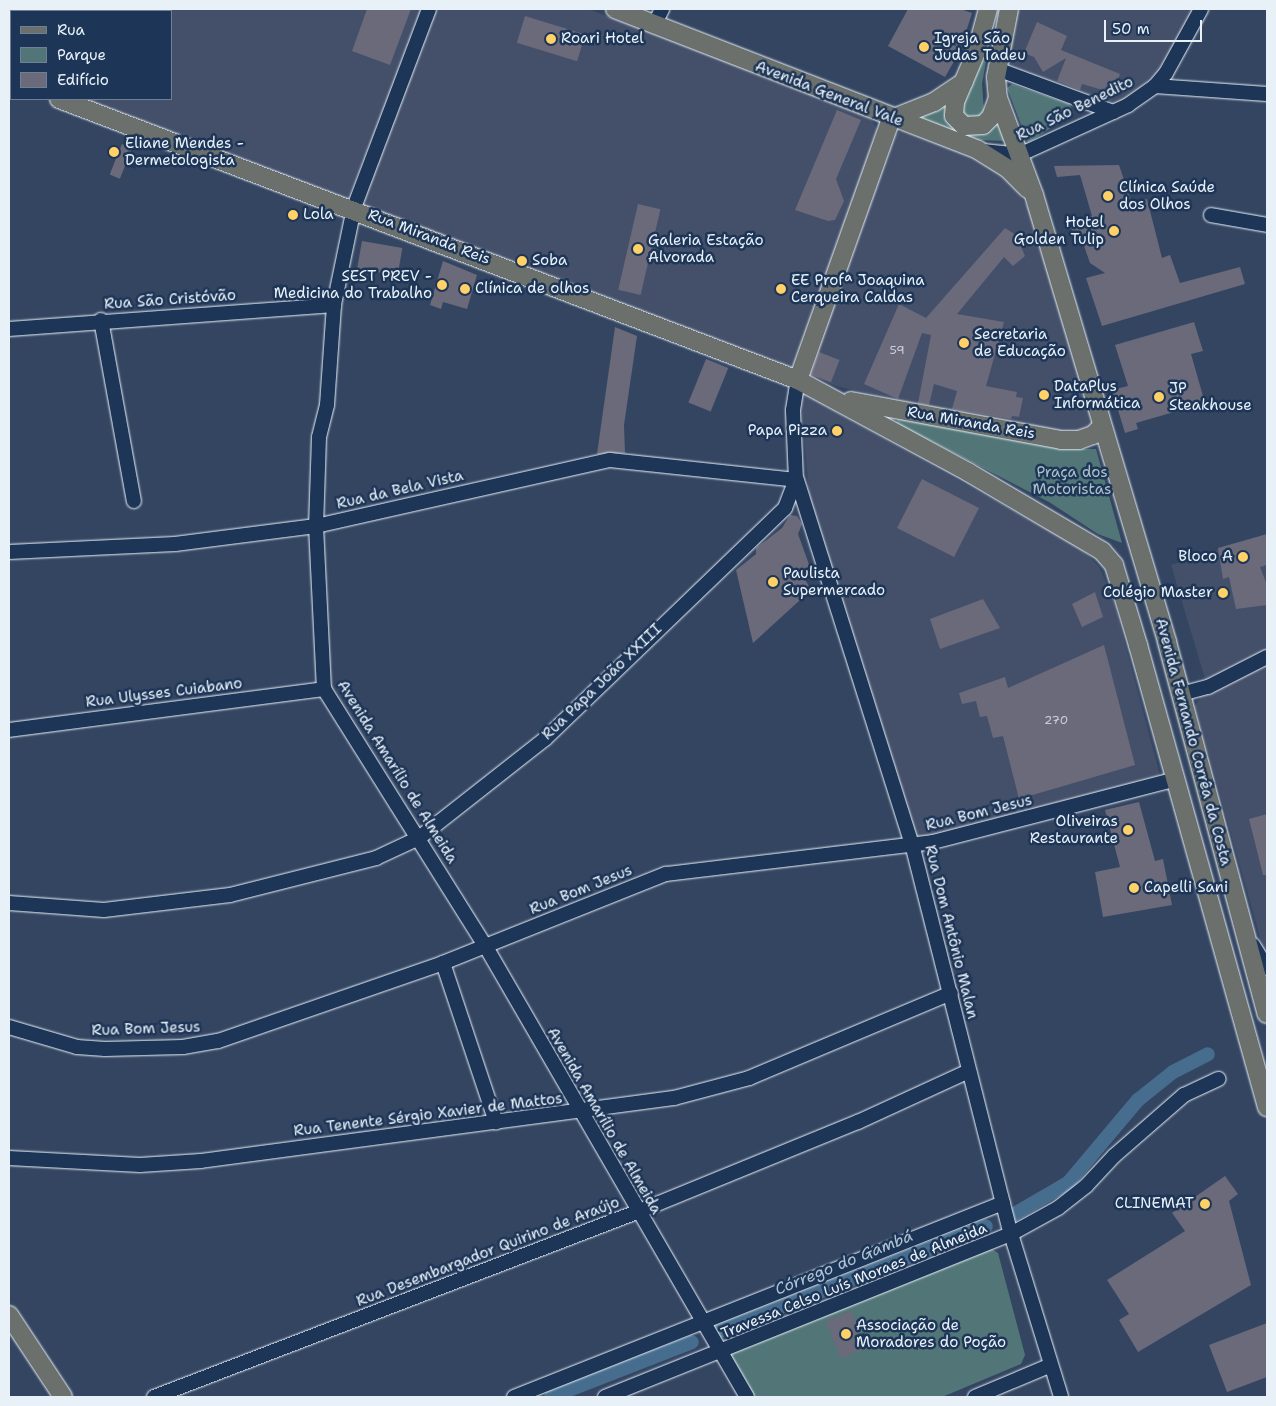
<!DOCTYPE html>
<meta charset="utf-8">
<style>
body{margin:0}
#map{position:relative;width:1276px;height:1406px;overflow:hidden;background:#344562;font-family:"Shantell Sans",sans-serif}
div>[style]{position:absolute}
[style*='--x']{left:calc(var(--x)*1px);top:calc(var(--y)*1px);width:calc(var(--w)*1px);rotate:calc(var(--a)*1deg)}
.built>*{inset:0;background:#44506a}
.green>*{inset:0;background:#527678}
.canal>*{height:14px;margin:-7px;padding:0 7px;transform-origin:7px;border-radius:7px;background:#466d8e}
.building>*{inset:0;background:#6a6a7b;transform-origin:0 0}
.roads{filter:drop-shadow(0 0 1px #e8f1f8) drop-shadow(0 0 1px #e8f1f8)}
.minor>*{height:14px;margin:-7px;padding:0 7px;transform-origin:7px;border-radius:7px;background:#1d3557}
.major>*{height:18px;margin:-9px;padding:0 9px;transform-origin:9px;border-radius:9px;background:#6b706d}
.dots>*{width:14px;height:14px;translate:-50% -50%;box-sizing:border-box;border:2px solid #1d3557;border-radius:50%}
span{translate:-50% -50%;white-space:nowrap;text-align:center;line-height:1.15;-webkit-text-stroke:5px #1d3557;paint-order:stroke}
.number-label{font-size:12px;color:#c8cfd9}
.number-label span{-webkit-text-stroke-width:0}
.poi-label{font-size:15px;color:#e8f1f8}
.left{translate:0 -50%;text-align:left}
.right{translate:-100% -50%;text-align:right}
.street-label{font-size:15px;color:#e8f1f8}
.park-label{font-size:15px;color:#acc0c5}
.water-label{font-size:16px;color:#afc3d3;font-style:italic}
.frame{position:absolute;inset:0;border:10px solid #e8f1f8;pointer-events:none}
.legend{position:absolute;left:10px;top:10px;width:162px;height:90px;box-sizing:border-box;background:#1d3557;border:1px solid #6e8097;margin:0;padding:6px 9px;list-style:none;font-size:15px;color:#e8f1f8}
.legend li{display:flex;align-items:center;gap:10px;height:25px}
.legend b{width:25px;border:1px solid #6e8097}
.scale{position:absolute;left:1104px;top:20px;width:98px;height:22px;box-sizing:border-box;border:2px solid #e8f1f8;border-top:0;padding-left:6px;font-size:15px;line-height:18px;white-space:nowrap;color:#e8f1f8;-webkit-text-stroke:4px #1d3557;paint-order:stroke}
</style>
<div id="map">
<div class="built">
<i style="clip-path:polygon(9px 9px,425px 9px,346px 203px,69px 99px,171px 99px,171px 11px,11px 11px,11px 77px)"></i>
<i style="clip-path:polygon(437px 9px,588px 9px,869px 116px,878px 131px,792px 368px,359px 207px)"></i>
<i style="clip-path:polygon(1015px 9px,1196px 9px,1155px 75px,1125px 100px,1114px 103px,1005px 64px)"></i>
<i style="clip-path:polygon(902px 131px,976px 157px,1007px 179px,1036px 218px,1095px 426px,1089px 436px,1036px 430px,836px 386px,804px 373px,895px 134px)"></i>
<i style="clip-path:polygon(800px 392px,1082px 549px,1099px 567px,1113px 598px,1161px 779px,913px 846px,809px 493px)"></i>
<i style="clip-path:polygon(1267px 534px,1267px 653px,1206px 682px,1171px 565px)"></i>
<i style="clip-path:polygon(1267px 665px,1267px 962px,1195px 706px,1203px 693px)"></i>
</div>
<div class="green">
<i style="clip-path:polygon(980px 60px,986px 61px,982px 84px,984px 112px,977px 119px,964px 118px,961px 107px)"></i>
<i style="clip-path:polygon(1012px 84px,1069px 104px,1074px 113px,1028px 143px,1007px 88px)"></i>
<i style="clip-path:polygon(952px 101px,950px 120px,996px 117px,1006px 141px,979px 140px,914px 117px)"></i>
<i style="clip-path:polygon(898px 418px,1063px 449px,1096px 449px,1122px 543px,1098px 534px,1049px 502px,896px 423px)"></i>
<i style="clip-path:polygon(989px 1247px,998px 1253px,1025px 1355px,1021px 1364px,942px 1397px,752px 1397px,728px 1357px,733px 1350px)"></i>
</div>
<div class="canal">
<i style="--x:1011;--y:1216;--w:66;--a:-30.1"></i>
<i style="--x:1068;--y:1183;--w:109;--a:-49.9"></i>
<i style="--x:1138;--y:1100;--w:45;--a:-38.7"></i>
<i style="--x:1173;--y:1072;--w:39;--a:-27"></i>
<i style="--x:715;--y:1333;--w:291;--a:-21.5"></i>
<i style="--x:551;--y:1397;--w:151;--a:-21.3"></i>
</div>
<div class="building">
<i style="clip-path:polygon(367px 9px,411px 9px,390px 65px,352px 51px)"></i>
<i style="clip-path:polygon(908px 9px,960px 9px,972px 13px,960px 51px,945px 77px,888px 46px)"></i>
<i style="left:525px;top:16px;width:63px;height:28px;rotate:17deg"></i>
<i style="clip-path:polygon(1037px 22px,1067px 36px,1061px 50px,1120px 74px,1113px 93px,1082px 84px,1080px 90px,1057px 81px,1066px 58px,1043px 72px,1034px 57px,1024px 53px)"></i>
<i style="clip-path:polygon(837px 110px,861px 120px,836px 179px,844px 201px,835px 220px,828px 221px,795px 210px)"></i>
<i style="left:122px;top:144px;width:11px;height:33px;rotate:22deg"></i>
<i style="clip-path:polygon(1119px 165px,1132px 203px,1147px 199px,1162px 258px,1170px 255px,1180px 283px,1240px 267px,1245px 284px,1102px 326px,1086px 278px,1105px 273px,1090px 263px,1082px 240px,1076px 240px,1069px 222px,1092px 216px,1080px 175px,1057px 177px,1054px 166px)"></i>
<i style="left:638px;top:204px;width:23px;height:88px;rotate:13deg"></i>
<i style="clip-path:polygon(1005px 228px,1016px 235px,1025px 256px,1013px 266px,1004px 257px,957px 314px,1004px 322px,986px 386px,1017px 392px,1016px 397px,1023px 398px,1019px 417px,1012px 416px,1011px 419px,952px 409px,957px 391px,934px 384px,929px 405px,918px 403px,931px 335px,922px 333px,898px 399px,864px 384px,899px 304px,926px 318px)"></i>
<i style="left:362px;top:241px;width:41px;height:28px;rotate:10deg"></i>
<i style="clip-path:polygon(443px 261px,477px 275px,467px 309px,443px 302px,441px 309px,430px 305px)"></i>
<i style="clip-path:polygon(1194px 322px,1203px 351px,1191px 354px,1205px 403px,1136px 423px,1138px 429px,1125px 433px,1112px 390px,1128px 386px,1115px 345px)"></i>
<i style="clip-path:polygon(615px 327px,637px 336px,624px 425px,625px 453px,597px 454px)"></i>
<i style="left:819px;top:352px;width:22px;height:24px;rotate:21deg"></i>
<i style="left:706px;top:359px;width:24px;height:47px;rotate:22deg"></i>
<i style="left:922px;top:479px;width:64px;height:55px;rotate:27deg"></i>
<i style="clip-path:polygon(790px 515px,797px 516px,802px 524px,798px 534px,810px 567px,802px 574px,811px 590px,753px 643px,736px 570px,756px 554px,756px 548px,782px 528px)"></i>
<i style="clip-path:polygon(1267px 534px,1267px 565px,1260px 567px,1267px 585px,1267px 605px,1236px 609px,1229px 577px,1223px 579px,1218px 548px)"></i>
<i style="clip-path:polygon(1095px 592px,1103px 617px,1082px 627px,1072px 604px)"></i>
<i style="clip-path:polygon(983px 599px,1000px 628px,940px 649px,930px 619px)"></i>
<i style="clip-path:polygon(1104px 645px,1135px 765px,1019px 799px,1003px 736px,993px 738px,987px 716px,980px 717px,976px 701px,962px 704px,959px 693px,1005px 677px,1008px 688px)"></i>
<i style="clip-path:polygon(1139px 802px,1155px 861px,1163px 859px,1172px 905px,1103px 917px,1095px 872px,1120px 867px,1105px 810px)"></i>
<i style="clip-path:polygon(1267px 814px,1267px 875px,1263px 875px,1249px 819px)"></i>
<i style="clip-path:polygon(1225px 1176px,1238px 1194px,1229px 1201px,1251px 1285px,1138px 1352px,1119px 1320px,1129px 1314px,1107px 1280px,1185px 1231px,1172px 1213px)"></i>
<i style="left:851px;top:1311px;width:40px;height:27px;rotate:68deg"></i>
<i style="clip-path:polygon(1267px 1323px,1267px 1377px,1227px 1392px,1209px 1345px)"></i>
</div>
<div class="roads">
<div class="minor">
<i style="--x:429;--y:9;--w:213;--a:110.7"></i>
<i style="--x:354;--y:208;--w:99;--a:101.7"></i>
<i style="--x:334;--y:305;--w:100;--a:94"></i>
<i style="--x:327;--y:405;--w:33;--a:104"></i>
<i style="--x:319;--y:437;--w:89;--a:91.9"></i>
<i style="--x:316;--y:526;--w:163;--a:87.2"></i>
<i style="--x:324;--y:689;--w:305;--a:57.9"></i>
<i style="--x:486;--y:947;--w:520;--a:59.89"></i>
<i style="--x:654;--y:25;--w:18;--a:-63"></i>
<i style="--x:997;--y:69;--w:124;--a:20.3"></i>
<i style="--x:1155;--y:86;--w:112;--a:4.1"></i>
<i style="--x:983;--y:151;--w:36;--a:6"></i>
<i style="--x:1019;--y:155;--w:120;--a:-24.6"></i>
<i style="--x:1128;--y:105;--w:33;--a:-35"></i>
<i style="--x:1155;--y:86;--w:17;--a:-50"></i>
<i style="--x:1166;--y:73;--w:73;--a:-61.3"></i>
<i style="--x:1211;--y:215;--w:57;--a:10.1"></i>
<i style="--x:101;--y:320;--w:184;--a:79.7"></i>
<i style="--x:9;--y:329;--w:326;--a:-4.2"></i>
<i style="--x:797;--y:480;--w:382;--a:72.5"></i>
<i style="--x:912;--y:844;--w:402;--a:75.8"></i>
<i style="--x:1011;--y:1234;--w:170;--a:72.9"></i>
<i style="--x:9;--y:552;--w:166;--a:-2.8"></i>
<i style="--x:175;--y:544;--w:142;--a:-7.3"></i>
<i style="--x:316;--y:526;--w:301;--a:-12.7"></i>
<i style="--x:610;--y:460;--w:187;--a:6.1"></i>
<i style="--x:1181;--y:694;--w:28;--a:-15"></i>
<i style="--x:1208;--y:687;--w:66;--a:-27"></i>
<i style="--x:9;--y:730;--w:318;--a:-7.4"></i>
<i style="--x:9;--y:903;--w:95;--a:4.2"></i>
<i style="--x:104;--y:910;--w:127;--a:-6.8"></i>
<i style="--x:230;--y:895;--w:151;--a:-14.2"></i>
<i style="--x:376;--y:858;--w:47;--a:-24.9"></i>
<i style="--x:419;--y:838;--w:160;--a:-38.2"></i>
<i style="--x:545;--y:739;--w:333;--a:-43.9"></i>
<i style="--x:785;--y:508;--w:30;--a:-69"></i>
<i style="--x:796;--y:480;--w:70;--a:-92.5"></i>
<i style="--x:793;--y:410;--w:30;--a:-81"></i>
<i style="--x:1253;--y:945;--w:27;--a:59"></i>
<i style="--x:443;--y:963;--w:168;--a:71.6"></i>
<i style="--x:9;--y:1027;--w:71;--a:16.4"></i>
<i style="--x:77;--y:1047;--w:28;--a:4"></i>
<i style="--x:105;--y:1049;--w:78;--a:-1.5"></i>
<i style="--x:183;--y:1047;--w:36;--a:-10"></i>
<i style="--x:218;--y:1041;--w:238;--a:-19.1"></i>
<i style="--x:443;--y:963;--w:240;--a:-21.8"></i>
<i style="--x:666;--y:874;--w:269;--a:-6.8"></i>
<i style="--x:933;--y:842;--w:252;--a:-14.5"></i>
<i style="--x:9;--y:1158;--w:131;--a:3.1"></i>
<i style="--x:140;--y:1165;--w:61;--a:-3.8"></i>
<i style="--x:201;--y:1161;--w:477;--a:-7.6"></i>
<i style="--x:674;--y:1098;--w:78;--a:-14.9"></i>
<i style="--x:749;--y:1078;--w:219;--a:-22.8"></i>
<i style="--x:154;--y:1397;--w:517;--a:-20.96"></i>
<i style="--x:637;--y:1212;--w:239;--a:-22.2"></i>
<i style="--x:858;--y:1122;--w:122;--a:-24.7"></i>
<i style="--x:514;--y:1397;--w:526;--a:-21.64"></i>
<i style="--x:605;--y:1397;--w:437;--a:-21.9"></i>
<i style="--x:1011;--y:1234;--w:54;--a:-29"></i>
<i style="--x:1058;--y:1208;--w:36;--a:-38"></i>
<i style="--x:1086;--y:1186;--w:41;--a:-47"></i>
<i style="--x:1114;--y:1156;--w:93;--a:-41.1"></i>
<i style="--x:1184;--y:1095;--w:38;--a:-25"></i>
<i style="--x:975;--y:1397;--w:82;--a:-22.8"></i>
</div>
<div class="major">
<i style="--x:615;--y:9;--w:389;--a:21.2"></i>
<i style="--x:978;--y:150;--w:36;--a:32"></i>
<i style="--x:1008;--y:169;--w:28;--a:45"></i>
<i style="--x:988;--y:9;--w:42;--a:105"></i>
<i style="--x:977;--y:50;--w:56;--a:112.9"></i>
<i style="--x:955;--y:102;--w:14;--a:94"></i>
<i style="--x:954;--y:116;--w:14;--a:45"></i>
<i style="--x:964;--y:126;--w:19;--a:-3"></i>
<i style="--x:983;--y:125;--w:11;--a:-45"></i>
<i style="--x:991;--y:117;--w:20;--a:-70"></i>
<i style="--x:1009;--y:9;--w:69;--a:100.8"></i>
<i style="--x:996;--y:77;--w:21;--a:85"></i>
<i style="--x:998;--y:98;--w:103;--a:69.6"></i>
<i style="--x:1034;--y:195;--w:466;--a:73.4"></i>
<i style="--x:1167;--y:642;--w:385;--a:75"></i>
<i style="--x:9;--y:80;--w:2;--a:27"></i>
<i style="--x:59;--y:99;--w:791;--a:20.82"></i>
<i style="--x:798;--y:380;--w:193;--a:28.4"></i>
<i style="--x:968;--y:472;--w:156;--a:30.5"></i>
<i style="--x:1102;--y:551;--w:18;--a:49"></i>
<i style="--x:1114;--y:565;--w:84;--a:73.3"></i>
<i style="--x:1138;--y:645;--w:480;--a:74.4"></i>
<i style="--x:798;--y:380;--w:277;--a:-70.4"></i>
<i style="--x:891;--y:119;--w:46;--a:-21.6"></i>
<i style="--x:934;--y:102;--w:36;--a:-34"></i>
<i style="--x:851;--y:401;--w:214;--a:10.5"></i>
<i style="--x:1061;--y:440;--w:18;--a:0"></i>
<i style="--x:1079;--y:440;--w:15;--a:-20"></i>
<i style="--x:1093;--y:435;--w:13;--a:-45"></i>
<i style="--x:9;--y:1315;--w:98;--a:56.6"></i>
</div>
</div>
<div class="dots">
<i style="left:551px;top:39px;background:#ffd166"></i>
<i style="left:924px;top:47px;background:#ffd166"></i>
<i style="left:114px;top:152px;background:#ffd166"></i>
<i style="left:1108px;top:196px;background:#ffd166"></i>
<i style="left:293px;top:215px;background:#ffd166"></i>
<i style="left:1114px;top:231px;background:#ffd166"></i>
<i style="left:638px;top:249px;background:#ffd166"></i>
<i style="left:522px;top:261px;background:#ffd166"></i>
<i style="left:442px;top:285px;background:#ffd166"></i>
<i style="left:465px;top:289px;background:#ffd166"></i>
<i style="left:781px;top:289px;background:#ffd166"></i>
<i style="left:964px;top:343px;background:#ffd166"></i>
<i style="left:1044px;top:395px;background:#ffd166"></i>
<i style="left:1159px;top:397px;background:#ffd166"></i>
<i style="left:837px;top:431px;background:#ffd166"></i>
<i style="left:1243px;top:557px;background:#ffd166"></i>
<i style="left:773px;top:582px;background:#ffd166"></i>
<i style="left:1223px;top:593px;background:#ffd166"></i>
<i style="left:1128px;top:830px;background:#ffd166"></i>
<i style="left:1134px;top:888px;background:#ffd166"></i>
<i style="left:1205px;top:1204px;background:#ffd166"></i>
<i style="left:846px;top:1334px;background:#ffd166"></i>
</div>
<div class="number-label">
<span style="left:897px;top:351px">59</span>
<span style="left:1056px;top:721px">270</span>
</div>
<div class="poi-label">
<span class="left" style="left:934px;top:47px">Igreja São<br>Judas Tadeu</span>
<span class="left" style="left:561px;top:39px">Roari Hotel</span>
<span class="left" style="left:125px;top:152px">Eliane Mendes -<br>Dermetologista</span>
<span class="left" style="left:1119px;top:196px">Clínica Saúde<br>dos Olhos</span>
<span class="left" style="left:303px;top:215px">Lola</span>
<span class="right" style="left:1104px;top:231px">Hotel<br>Golden Tulip</span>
<span class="left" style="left:648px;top:249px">Galeria Estação<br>Alvorada</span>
<span class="left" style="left:532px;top:261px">Soba</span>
<span class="right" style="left:432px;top:285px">SEST PREV -<br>Medicina do Trabalho</span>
<span class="left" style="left:791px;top:289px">EE Profª Joaquina<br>Cerqueira Caldas</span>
<span class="left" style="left:475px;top:289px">Clínica de olhos</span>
<span class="left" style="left:974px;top:343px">Secretaria<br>de Educação</span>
<span class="left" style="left:1054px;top:395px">DataPlus<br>Informática</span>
<span class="left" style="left:1169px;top:397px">JP<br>Steakhouse</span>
<span class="right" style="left:827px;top:431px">Papa Pizza</span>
<span class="right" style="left:1233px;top:557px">Bloco A</span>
<span class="left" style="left:783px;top:582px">Paulista<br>Supermercado</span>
<span class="right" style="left:1213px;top:593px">Colégio Master</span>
<span class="right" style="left:1118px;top:830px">Oliveiras<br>Restaurante</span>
<span class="left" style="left:1144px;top:888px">Capelli Sani</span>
<span class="right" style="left:1194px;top:1204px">CLINEMAT</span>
<span class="left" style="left:856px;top:1334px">Associação de<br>Moradores do Poção</span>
</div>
<div class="street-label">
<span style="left:829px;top:94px;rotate:21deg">Avenida General Vale</span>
<span style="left:1075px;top:109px;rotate:-26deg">Rua São Benedito</span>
<span style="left:429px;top:237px;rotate:21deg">Rua Miranda Reis</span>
<span style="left:170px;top:300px;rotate:-4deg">Rua São Cristóvão</span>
<span style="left:971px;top:423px;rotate:10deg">Rua Miranda Reis</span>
<span style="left:400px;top:490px;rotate:-13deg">Rua da Bela Vista</span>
<span style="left:602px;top:682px;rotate:-44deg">Rua Papa João XXIII</span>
<span style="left:164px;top:693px;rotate:-7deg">Rua Ulysses Cuiabano</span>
<span style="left:1193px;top:742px;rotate:75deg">Avenida Fernando Corrêa da Costa</span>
<span style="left:397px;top:772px;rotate:58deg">Avenida Amarílio de Almeida</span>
<span style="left:979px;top:813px;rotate:-14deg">Rua Bom Jesus</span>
<span style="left:581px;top:890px;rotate:-22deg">Rua Bom Jesus</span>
<span style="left:951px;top:932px;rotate:76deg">Rua Dom Antônio Malan</span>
<span style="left:146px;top:1029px;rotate:-2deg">Rua Bom Jesus</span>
<span style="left:428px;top:1115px;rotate:-7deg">Rua Tenente Sérgio Xavier de Mattos</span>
<span style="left:604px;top:1121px;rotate:60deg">Avenida Amarílio de Almeida</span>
<span style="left:488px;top:1252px;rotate:-21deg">Rua Desembargador Quirino de Araújo</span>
<span style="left:854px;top:1281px;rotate:-22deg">Travessa Celso Luís Moraes de Almeida</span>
</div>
<div class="park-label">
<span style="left:1072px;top:481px">Praça dos<br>Motoristas</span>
</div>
<div class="water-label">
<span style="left:844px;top:1263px;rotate:-22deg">Córrego do Gambá</span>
</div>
<div class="frame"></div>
<ul class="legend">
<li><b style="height:6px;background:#6b706d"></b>Rua</li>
<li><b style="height:14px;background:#527678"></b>Parque</li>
<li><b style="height:14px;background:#6a6a7b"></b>Edifício</li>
</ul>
<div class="scale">50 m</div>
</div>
